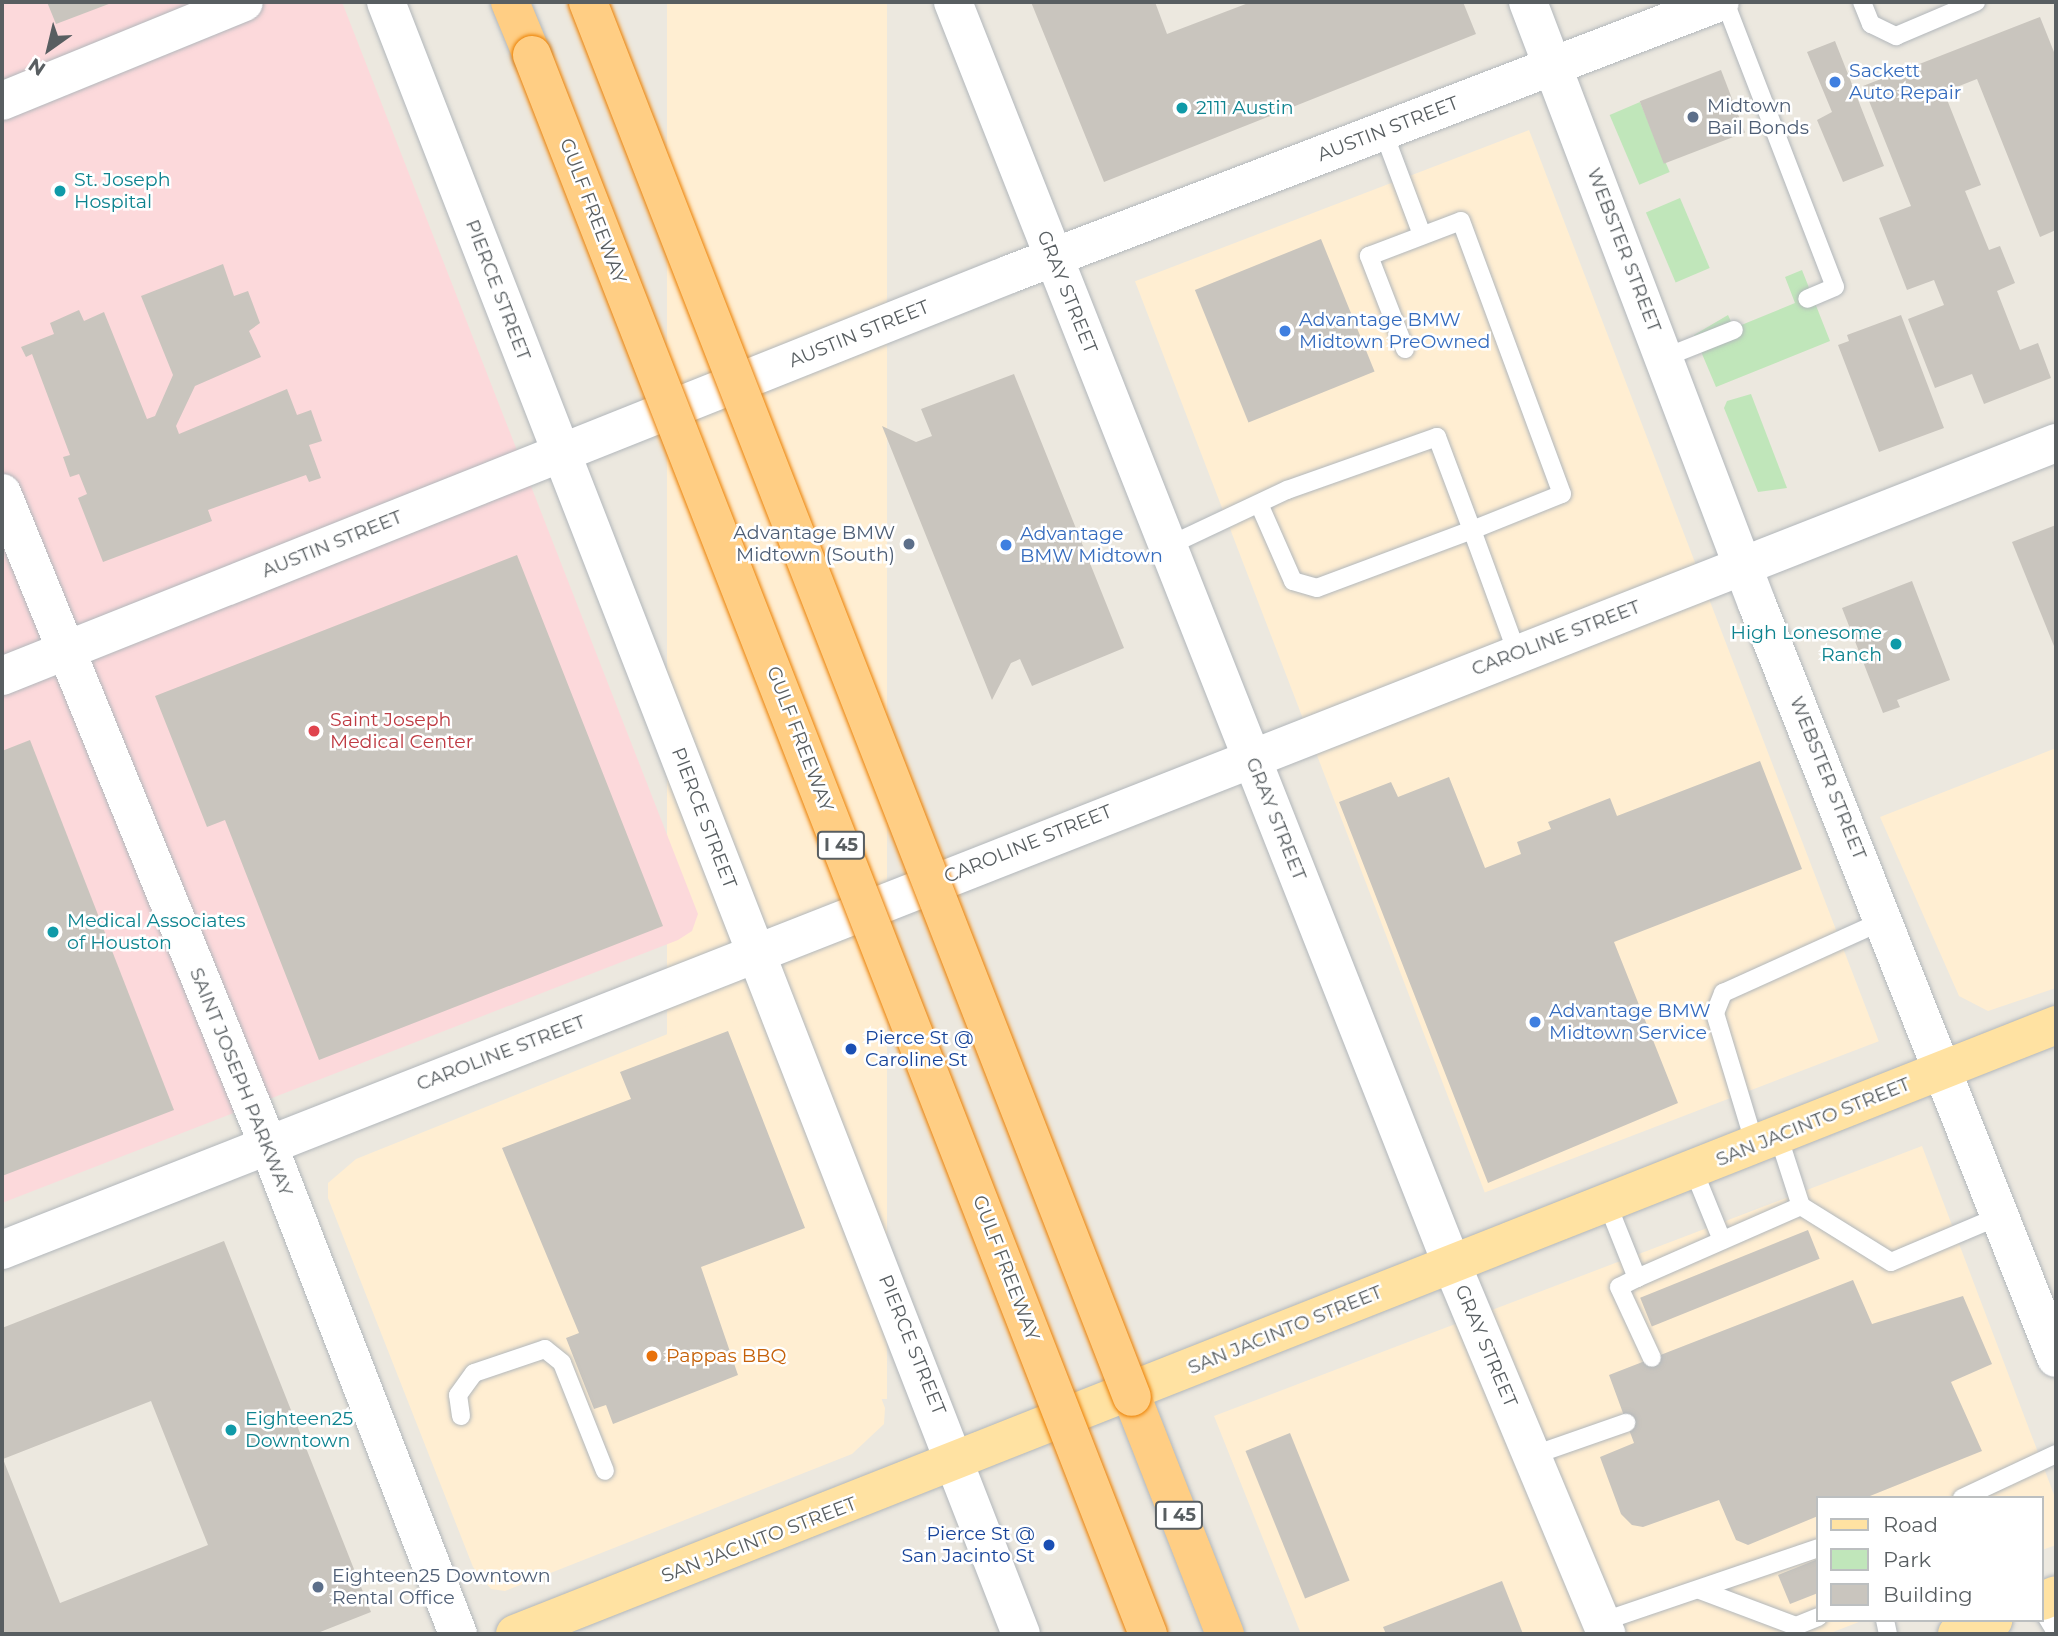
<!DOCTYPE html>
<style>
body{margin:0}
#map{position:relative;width:2058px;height:1636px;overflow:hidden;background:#ece8df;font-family:Montserrat,sans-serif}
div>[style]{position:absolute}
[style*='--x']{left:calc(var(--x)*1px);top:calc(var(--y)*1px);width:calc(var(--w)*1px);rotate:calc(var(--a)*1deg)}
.commercial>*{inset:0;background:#ffeed2;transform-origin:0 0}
.medical>*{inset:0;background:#fcd9db}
.green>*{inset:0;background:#c0e6ba;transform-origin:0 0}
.building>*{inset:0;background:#c9c5be;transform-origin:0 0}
.roads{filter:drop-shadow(0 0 2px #b2b7bb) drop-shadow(0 0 2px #b2b7bb)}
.lane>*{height:18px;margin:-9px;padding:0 9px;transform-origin:9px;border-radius:9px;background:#fff}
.secondary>*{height:38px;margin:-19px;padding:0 19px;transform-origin:19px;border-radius:19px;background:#fff}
.primary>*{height:38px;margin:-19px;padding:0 19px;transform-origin:19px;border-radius:19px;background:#ffe2a2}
.highway>*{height:38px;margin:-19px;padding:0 19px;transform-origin:19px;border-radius:19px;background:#ffce84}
.bridges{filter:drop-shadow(0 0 2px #ec8000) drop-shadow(0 0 2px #ec8000)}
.highway-bridge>*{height:38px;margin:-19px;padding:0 19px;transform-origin:19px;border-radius:19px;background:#ffce84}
.dots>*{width:19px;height:19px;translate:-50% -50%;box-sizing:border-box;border:4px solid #fff;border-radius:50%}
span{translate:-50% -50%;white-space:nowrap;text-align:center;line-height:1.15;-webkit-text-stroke:5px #fff;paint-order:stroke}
.shield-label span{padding:2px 5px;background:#fff;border:2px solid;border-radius:5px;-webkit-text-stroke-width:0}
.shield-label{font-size:18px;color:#585e61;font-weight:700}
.shop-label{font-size:19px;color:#366cbe}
.left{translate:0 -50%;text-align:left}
.service-label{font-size:19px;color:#4e5e75}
.right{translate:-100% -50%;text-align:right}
.culture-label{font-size:19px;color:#0d838f}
.street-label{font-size:19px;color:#585e61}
.health-label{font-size:19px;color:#be3a42}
.transit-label{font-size:19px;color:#164399}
.food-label{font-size:19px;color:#c56008}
.frame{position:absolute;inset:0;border:4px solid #585e61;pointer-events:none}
.legend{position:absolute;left:1816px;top:1496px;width:228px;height:126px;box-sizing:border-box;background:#fff;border:2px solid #bcbfc0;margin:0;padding:9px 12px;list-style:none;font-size:21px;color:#585e61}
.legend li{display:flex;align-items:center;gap:14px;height:35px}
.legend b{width:35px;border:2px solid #bcbfc0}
.north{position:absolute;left:14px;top:14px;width:70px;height:70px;-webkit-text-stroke:5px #fff;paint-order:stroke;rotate:214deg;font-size:19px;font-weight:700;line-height:28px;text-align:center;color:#585e61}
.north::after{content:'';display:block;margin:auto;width:24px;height:32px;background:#585e61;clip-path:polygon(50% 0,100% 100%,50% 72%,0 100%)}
</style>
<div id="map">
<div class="commercial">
<i style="left:667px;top:2px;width:220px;height:1397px"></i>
<i style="left:1529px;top:130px;width:976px;height:422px;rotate:69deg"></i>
<i style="clip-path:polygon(2056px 748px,2056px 988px,1988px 1011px,1959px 996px,1880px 817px)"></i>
<i style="clip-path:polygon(710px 1017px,727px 1017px,744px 1033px,885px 1408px,884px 1424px,852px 1454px,505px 1591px,491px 1589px,473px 1567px,328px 1198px,328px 1183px,356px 1159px)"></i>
<i style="clip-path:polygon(1922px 1146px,2056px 1500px,2056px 1545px,2042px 1550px,2042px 1498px,1818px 1498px,1818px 1620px,1864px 1620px,1828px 1634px,1301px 1634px,1214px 1416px)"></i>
</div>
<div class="medical">
<i style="clip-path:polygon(2px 2px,342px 2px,698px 914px,692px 931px,678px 940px,2px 1203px)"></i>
</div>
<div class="green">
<i style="left:1640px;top:102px;width:76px;height:33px;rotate:67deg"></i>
<i style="left:1680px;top:198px;width:76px;height:37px;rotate:67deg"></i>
<i style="clip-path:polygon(1802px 270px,1830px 341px,1716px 387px,1694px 335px,1728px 315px,1734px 328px,1795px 303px,1785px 277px)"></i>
<i style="clip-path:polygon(1751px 394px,1787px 488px,1758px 492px,1724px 408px,1727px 401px)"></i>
</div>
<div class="building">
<i style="clip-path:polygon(47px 2px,114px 2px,56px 24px)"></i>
<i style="clip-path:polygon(1031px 2px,1155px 2px,1167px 34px,1251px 2px,1463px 2px,1476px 34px,1104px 182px)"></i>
<i style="clip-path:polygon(2040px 17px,2056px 57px,2056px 230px,2040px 237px,1977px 79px,1944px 92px,1981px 185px,1965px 191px,1989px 250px,2000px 246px,2015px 283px,1997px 291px,2020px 350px,2038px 343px,2051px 378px,1984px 404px,1972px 374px,1935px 388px,1908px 319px,1944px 305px,1934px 280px,1907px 290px,1879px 218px,1911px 206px,1863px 86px)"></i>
<i style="clip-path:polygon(1835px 41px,1884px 166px,1843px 182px,1817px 120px,1832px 112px,1807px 52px)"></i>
<i style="left:1721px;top:70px;width:67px;height:87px;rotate:69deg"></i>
<i style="left:1321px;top:239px;width:143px;height:136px;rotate:68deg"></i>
<i style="clip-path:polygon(223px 264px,234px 296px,248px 291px,260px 323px,249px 331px,261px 357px,195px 386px,176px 426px,179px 434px,287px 389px,297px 415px,311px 410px,322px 441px,309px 445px,321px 478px,309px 482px,306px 475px,208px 510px,212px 521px,103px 562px,78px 498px,87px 494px,79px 474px,70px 477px,63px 457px,70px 455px,32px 354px,26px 357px,21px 347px,54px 334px,50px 323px,79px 310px,84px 321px,104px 312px,147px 419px,155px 416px,173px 375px,141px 296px)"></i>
<i style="clip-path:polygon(1901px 315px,1944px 428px,1879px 452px,1838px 345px,1849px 341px,1847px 335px)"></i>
<i style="clip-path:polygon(1014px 374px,1124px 648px,1032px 686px,1020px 659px,1011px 663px,992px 700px,882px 426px,916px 442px,932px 436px,921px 409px)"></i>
<i style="clip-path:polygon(2056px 525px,2056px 651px,2012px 542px)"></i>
<i style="clip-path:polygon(517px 555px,663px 926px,319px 1060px,225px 820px,207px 827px,155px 696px)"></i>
<i style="clip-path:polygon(1912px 581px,1950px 680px,1897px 700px,1900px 707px,1883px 713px,1842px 608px)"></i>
<i style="clip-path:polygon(30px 740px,174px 1110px,2px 1176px,2px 751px)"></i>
<i style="clip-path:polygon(1760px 761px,1802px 869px,1614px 942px,1678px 1103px,1488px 1183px,1339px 802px,1391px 782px,1398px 797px,1449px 777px,1485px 868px,1521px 854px,1517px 842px,1551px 829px,1548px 822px,1610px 798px,1617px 816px)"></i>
<i style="clip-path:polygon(728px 1031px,805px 1228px,701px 1267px,738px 1375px,613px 1424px,606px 1405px,594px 1409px,566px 1338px,579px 1333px,502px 1148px,631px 1099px,620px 1072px)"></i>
<i style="left:1808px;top:1230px;width:31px;height:181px;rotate:68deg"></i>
<i style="clip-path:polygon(evenodd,224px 1241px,371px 1612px,315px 1634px,2px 1634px,2px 1328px,224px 1241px,151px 1401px,208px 1545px,60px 1603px,3px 1459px,151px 1401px)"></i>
<i style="clip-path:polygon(1853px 1280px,1872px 1324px,1963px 1296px,1992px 1364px,1951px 1382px,1982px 1451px,1865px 1498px,1818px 1498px,1818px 1516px,1748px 1545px,1736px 1540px,1719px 1500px,1643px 1527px,1632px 1525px,1621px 1514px,1600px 1457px,1634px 1443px,1609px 1375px)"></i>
<i style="left:1290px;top:1433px;width:159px;height:48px;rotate:68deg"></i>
<i style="clip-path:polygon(1818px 1559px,1818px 1593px,1790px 1604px,1778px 1575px)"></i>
<i style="clip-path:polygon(1502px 1581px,1523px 1634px,1386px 1634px,1383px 1627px)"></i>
</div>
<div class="roads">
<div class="lane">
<i style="--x:1725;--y:2;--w:305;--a:68.9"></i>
<i style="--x:1835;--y:287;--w:30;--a:157"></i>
<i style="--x:1862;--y:2;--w:24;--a:68"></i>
<i style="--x:1871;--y:24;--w:28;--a:26"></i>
<i style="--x:1896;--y:36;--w:87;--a:-23"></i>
<i style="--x:1383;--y:131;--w:111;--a:69.4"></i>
<i style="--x:1405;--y:349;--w:100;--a:-111.2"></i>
<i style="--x:1369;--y:256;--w:98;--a:-20.8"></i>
<i style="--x:1461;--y:221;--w:291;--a:69.7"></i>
<i style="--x:1562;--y:494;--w:97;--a:158.2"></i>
<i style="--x:1472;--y:530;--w:131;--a:69.9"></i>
<i style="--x:1666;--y:357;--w:73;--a:-21.7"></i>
<i style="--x:1168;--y:546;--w:132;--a:-25.2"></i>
<i style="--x:1287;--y:490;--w:159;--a:-19.5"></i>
<i style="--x:1437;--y:437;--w:99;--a:69.4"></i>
<i style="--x:1472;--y:530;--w:165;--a:159.5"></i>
<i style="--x:1317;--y:588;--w:25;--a:-164"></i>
<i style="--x:1293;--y:581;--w:84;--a:-113.8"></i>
<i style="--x:1778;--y:1135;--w:75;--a:72.1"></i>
<i style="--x:1755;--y:1145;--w:138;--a:-106.9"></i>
<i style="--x:1715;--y:1013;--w:22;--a:-68"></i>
<i style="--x:1723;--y:993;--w:178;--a:-24.3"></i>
<i style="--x:1693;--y:1169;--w:77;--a:67.8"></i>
<i style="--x:1607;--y:1203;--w:81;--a:68.2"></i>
<i style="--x:1637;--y:1278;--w:179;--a:-23.7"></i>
<i style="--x:1801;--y:1206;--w:106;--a:31.9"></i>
<i style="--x:1891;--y:1262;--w:118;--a:-22.9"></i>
<i style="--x:1637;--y:1278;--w:20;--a:153"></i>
<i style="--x:1619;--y:1287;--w:78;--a:65.1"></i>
<i style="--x:461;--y:1416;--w:21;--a:-98"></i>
<i style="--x:458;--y:1395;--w:27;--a:-54"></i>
<i style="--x:474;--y:1373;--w:75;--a:-18.7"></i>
<i style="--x:545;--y:1349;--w:22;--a:39"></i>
<i style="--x:562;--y:1363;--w:116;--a:68.3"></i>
<i style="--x:1531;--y:1456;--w:101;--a:-19.2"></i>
<i style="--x:1962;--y:1498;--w:104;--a:-25.1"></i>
<i style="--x:1700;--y:1590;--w:103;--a:20.6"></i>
<i style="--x:2042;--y:1609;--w:27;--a:59"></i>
<i style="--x:1885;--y:1620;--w:14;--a:78"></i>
<i style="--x:1601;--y:1622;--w:229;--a:-18.8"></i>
<i style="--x:1796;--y:1634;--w:8;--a:-90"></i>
<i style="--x:1796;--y:1626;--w:24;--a:-22"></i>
</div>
<div class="secondary">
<i style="--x:386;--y:2;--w:1751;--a:68.74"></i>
<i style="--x:953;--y:2;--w:1358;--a:68.44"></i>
<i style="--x:1452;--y:1265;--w:400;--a:67.3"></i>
<i style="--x:1528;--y:2;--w:644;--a:69.17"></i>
<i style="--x:1757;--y:604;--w:811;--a:68.37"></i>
<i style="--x:2;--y:101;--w:261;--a:-22.2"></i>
<i style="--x:2;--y:493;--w:706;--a:67.79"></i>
<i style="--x:269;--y:1147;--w:522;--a:68.79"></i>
<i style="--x:2;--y:676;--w:1085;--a:-21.74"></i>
<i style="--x:1010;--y:274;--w:760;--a:-20.96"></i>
<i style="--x:2;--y:1250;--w:2207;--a:-21.45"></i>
</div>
<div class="primary">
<i style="--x:2042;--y:1601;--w:15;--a:-23"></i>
<i style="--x:515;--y:1634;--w:1657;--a:-21.56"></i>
<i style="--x:1957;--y:1634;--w:39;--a:-21"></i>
</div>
<div class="highway">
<i style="--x:510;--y:2;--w:57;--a:67.5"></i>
<i style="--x:1132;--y:1397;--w:255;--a:68.6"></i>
</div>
</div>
<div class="bridges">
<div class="highway-bridge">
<i style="--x:588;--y:2;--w:1497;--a:68.7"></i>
<i style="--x:532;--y:55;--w:1695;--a:68.69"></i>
</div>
</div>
<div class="dots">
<i style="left:1835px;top:82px;background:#3f7fe0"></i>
<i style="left:1182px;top:108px;background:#0f9aa8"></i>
<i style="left:1693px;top:117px;background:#5c6f8a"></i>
<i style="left:60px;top:191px;background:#0f9aa8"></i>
<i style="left:1285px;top:331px;background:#3f7fe0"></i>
<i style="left:909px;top:544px;background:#5c6f8a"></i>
<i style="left:1006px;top:545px;background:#3f7fe0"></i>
<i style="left:1896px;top:644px;background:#0f9aa8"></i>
<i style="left:314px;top:731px;background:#e0444e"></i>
<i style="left:53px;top:932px;background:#0f9aa8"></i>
<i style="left:1535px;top:1022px;background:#3f7fe0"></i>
<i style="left:851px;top:1049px;background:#1a4fb4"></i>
<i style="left:652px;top:1356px;background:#e8710a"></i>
<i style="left:231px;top:1430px;background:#0f9aa8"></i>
<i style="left:1049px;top:1545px;background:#1a4fb4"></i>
<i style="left:318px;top:1587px;background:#5c6f8a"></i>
</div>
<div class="shield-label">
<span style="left:841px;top:845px">I 45</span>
<span style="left:1179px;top:1515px">I 45</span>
</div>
<div class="shop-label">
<span class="left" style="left:1849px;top:82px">Sackett<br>Auto Repair</span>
<span class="left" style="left:1299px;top:331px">Advantage BMW<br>Midtown PreOwned</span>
<span class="left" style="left:1020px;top:545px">Advantage<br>BMW Midtown</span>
<span class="left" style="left:1549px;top:1022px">Advantage BMW<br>Midtown Service</span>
</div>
<div class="service-label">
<span class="left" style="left:1707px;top:117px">Midtown<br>Bail Bonds</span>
<span class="right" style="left:895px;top:544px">Advantage BMW<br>Midtown (South)</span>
<span class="left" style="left:332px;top:1587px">Eighteen25 Downtown<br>Rental Office</span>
</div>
<div class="culture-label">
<span class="left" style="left:1196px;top:108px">2111 Austin</span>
<span class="left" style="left:74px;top:191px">St. Joseph<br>Hospital</span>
<span class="right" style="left:1882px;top:644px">High Lonesome<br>Ranch</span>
<span class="left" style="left:67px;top:932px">Medical Associates<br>of Houston</span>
<span class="left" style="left:245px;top:1430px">Eighteen25<br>Downtown</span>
</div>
<div class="street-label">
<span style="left:1388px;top:129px;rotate:-21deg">AUSTIN STREET</span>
<span style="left:593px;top:211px;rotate:69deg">GULF FREEWAY</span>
<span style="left:1624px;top:250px;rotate:69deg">WEBSTER STREET</span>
<span style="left:498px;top:290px;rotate:69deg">PIERCE STREET</span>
<span style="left:1067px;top:292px;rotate:68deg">GRAY STREET</span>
<span style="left:859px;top:334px;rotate:-22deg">AUSTIN STREET</span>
<span style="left:332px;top:544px;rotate:-22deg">AUSTIN STREET</span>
<span style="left:1556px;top:638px;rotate:-21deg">CAROLINE STREET</span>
<span style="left:800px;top:739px;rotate:69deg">GULF FREEWAY</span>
<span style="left:1828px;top:778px;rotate:68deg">WEBSTER STREET</span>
<span style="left:704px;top:818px;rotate:69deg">PIERCE STREET</span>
<span style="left:1276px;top:819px;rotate:68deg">GRAY STREET</span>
<span style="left:1028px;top:844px;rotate:-22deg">CAROLINE STREET</span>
<span style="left:501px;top:1053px;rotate:-21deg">CAROLINE STREET</span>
<span style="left:241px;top:1082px;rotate:68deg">SAINT JOSEPH PARKWAY</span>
<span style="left:1813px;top:1122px;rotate:-22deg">SAN JACINTO STREET</span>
<span style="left:1006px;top:1268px;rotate:69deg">GULF FREEWAY</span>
<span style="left:1285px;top:1330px;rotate:-22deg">SAN JACINTO STREET</span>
<span style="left:912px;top:1345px;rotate:68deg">PIERCE STREET</span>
<span style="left:1486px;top:1346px;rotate:67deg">GRAY STREET</span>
<span style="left:759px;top:1540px;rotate:-21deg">SAN JACINTO STREET</span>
</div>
<div class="health-label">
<span class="left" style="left:330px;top:731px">Saint Joseph<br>Medical Center</span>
</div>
<div class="transit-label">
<span class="left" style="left:865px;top:1049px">Pierce St @<br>Caroline St</span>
<span class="right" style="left:1035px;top:1545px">Pierce St @<br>San Jacinto St</span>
</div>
<div class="food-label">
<span class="left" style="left:666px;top:1356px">Pappas BBQ</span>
</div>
<div class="frame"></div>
<ul class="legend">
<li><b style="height:9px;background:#ffe2a2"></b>Road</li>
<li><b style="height:19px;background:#c0e6ba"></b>Park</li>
<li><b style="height:19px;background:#c9c5be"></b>Building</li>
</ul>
<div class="north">N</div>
</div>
